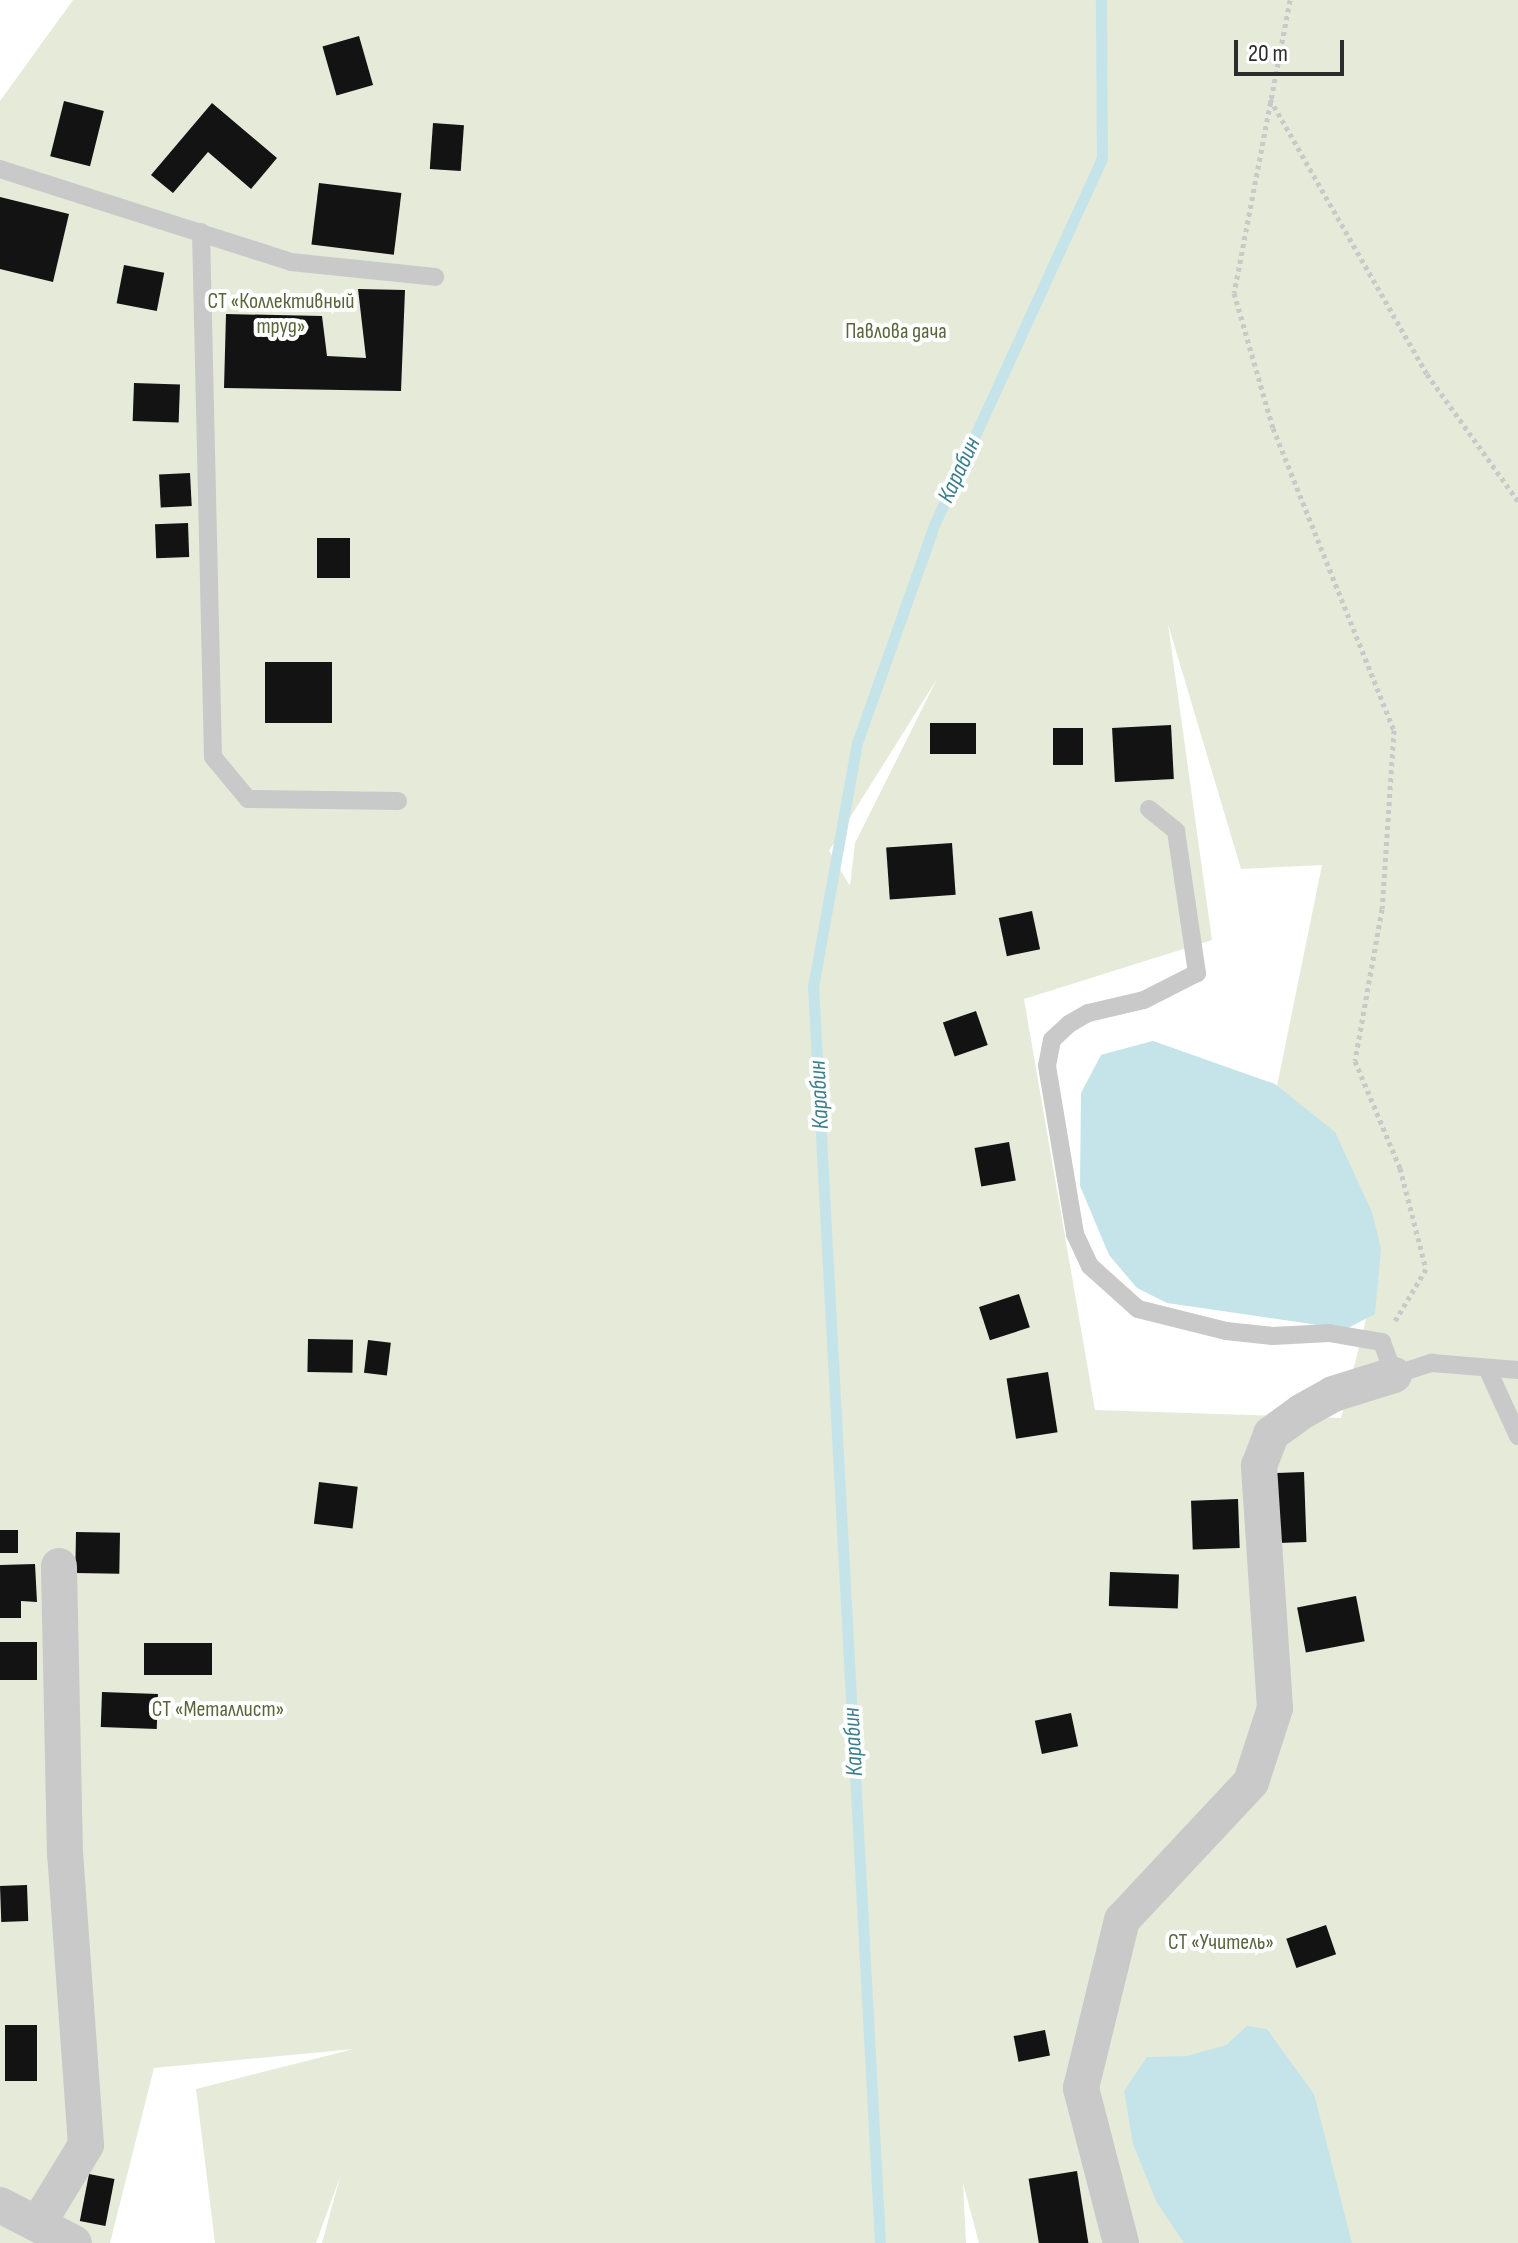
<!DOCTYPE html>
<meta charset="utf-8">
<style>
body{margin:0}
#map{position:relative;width:1518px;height:2243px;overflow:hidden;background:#fff;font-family:"Sofia Sans Condensed",sans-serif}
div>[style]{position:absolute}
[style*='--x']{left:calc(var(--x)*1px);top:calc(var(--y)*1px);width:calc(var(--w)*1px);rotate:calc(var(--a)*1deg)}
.green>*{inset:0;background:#e6ead9}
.water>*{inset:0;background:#c5e4ea}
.stream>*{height:11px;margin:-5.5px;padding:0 5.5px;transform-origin:5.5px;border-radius:5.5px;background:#c5e4ea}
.building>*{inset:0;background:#131313;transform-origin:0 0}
.path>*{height:5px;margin-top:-2.5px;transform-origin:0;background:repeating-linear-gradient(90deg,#c9c9c9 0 4px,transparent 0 8px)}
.service>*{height:18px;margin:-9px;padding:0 9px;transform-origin:9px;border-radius:9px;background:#c9c9c9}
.minor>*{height:36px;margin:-18px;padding:0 18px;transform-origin:18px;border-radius:18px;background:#c9c9c9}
span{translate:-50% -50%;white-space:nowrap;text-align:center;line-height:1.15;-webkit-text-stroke:8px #fff;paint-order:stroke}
.park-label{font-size:22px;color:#59663a}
.water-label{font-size:24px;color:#3c7f8c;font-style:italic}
.scale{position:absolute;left:1234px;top:40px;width:110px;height:36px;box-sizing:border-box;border:4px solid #2c2c2c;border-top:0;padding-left:10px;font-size:24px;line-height:28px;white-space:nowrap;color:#2c2c2c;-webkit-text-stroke:6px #fff;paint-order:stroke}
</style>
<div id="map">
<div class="green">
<i style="clip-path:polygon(evenodd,73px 0,1518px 0,1518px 2243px,979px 2243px,963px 2183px,966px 2243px,322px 2243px,340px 2177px,316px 2243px,215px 2243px,196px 2089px,354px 2049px,154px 2068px,110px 2243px,0 2243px,0 101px,73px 0,1168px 624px,1241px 869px,1322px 865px,1277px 1086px,1153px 1041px,1101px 1055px,1373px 1292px,1341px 1418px,1095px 1410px,1024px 999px,1212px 940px,1168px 624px,73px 0,937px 679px,855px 843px,850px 886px,829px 851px,937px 679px)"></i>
</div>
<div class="water">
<i style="clip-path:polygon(1153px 1041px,1275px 1084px,1335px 1132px,1372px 1212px,1381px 1249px,1375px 1314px,1346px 1329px,1167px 1303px,1137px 1288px,1109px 1255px,1080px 1186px,1081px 1093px,1101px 1055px)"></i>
<i style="clip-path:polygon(1247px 2026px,1267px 2029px,1314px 2094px,1352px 2243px,1184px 2243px,1156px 2201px,1133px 2144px,1124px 2091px,1147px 2057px,1187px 2056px,1226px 2045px)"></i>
</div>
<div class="stream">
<i style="--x:880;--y:2243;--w:1258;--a:-93.05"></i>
<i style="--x:813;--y:987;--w:248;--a:-79.8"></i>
<i style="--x:857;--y:743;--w:233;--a:-70.5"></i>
<i style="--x:935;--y:523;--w:401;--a:-65.4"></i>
<i style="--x:1102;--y:158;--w:158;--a:-90.4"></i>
</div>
<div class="building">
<i style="left:359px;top:36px;width:51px;height:38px;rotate:74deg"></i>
<i style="left:64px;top:101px;width:41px;height:57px;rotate:14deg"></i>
<i style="clip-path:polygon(212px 103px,277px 158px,251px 189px,208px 152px,173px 193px,151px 175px)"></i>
<i style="left:433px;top:123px;width:31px;height:46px;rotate:4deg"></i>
<i style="left:319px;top:183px;width:83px;height:62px;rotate:7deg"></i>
<i style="clip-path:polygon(0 197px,69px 214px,53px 282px,0 269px)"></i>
<i style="left:124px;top:265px;width:41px;height:39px;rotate:11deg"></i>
<i style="clip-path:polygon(358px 289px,405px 290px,401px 391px,224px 388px,226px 314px,322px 316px,327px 356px,366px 358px)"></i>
<i style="left:134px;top:383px;width:46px;height:38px;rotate:2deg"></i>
<i style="left:190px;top:473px;width:33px;height:31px;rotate:87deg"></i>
<i style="left:188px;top:523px;width:34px;height:33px;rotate:88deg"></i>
<i style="left:317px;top:538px;width:33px;height:40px"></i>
<i style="left:265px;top:662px;width:67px;height:61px"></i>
<i style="left:930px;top:723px;width:46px;height:31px"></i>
<i style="left:1171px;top:725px;width:54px;height:59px;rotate:87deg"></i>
<i style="left:1053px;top:728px;width:30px;height:37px"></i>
<i style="left:952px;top:843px;width:52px;height:66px;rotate:86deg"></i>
<i style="left:1032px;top:911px;width:39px;height:34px;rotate:78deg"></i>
<i style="left:976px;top:1011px;width:36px;height:35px;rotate:71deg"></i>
<i style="left:1009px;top:1142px;width:39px;height:35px;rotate:80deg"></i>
<i style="left:1019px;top:1294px;width:35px;height:42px;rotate:72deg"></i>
<i style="left:308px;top:1339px;width:45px;height:33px;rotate:1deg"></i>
<i style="left:368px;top:1340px;width:23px;height:33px;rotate:7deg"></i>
<i style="left:1048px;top:1372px;width:61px;height:42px;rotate:81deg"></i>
<i style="left:1304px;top:1472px;width:70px;height:35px;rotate:88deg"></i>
<i style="left:319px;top:1482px;width:39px;height:42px;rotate:7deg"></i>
<i style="left:1238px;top:1499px;width:49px;height:47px;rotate:88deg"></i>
<i style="left:0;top:1530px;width:18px;height:23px"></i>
<i style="left:76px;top:1532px;width:44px;height:41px;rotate:1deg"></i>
<i style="clip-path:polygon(35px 1564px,37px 1602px,21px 1601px,21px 1618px,0 1618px,0 1565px)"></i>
<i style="left:1110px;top:1572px;width:69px;height:34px;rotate:2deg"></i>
<i style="left:1356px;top:1596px;width:46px;height:60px;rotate:79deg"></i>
<i style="left:0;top:1642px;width:37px;height:38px"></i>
<i style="left:212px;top:1643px;width:32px;height:68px;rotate:90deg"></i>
<i style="left:102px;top:1692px;width:56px;height:35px;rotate:2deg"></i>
<i style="left:1071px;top:1713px;width:34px;height:37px;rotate:78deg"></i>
<i style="left:27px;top:1885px;width:36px;height:27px;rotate:88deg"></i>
<i style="left:1326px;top:1925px;width:31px;height:42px;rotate:71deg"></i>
<i style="left:5px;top:2025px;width:32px;height:56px"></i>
<i style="left:1045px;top:2030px;width:26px;height:32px;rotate:79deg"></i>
<i style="left:1077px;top:2171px;width:73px;height:49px;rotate:81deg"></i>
<i style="left:89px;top:2174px;width:26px;height:48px;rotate:11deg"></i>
</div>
<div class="path">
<i style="--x:1290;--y:0;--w:298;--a:100.8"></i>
<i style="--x:1234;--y:293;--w:141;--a:73.9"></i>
<i style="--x:1273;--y:428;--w:325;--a:68.2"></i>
<i style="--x:1394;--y:730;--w:179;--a:93.8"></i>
<i style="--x:1382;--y:909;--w:154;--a:100.1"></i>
<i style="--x:1355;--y:1061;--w:116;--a:67.2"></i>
<i style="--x:1400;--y:1168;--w:104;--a:75.6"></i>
<i style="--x:1426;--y:1269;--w:61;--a:120.8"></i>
<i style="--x:1270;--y:99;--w:317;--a:60.3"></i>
<i style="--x:1427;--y:374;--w:156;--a:54.4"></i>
</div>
<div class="service">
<i style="--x:0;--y:169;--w:305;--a:17.7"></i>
<i style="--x:291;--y:262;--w:145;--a:5.9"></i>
<i style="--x:201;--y:232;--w:525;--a:88.69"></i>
<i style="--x:213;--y:757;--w:55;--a:50.2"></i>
<i style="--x:248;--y:799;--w:150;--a:0.8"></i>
<i style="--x:1149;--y:809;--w:35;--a:39"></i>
<i style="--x:1176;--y:831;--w:144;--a:81.6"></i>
<i style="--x:1197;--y:973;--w:59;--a:153"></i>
<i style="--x:1144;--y:1000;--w:57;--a:166.9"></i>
<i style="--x:1088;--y:1013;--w:22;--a:150"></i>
<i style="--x:1069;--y:1024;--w:23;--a:137"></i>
<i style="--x:1052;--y:1040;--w:26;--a:101"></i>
<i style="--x:1047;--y:1066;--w:170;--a:80.5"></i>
<i style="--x:1075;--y:1234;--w:35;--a:65"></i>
<i style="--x:1090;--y:1266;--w:64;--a:41.9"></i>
<i style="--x:1138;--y:1309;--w:91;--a:14"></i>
<i style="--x:1226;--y:1331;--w:47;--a:6.1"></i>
<i style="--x:1273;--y:1336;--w:56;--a:-3.1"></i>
<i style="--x:1329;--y:1333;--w:54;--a:9.6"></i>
<i style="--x:1382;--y:1342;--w:35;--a:70"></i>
<i style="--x:1394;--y:1375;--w:40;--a:-18"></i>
<i style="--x:1432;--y:1363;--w:86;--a:4.7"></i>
<i style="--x:1487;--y:1368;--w:75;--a:65.5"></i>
</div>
<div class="minor">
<i style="--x:0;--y:2205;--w:83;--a:27.2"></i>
<i style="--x:39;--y:2222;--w:90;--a:-58.6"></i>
<i style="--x:86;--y:2145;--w:291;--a:-94.1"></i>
<i style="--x:65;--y:1855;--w:289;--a:-91.2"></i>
<i style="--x:1121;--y:2243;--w:160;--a:-104.5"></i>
<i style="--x:1081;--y:2088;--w:173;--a:-76.3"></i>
<i style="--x:1122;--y:1920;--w:189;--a:-46.9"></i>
<i style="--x:1251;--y:1782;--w:78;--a:-72"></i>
<i style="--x:1275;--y:1708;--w:243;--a:-93.8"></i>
<i style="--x:1259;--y:1466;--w:34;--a:-69"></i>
<i style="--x:1271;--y:1434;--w:37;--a:-36"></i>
<i style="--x:1301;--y:1412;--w:37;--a:-29"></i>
<i style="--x:1333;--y:1394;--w:64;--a:-17.3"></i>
</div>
<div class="park-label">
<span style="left:281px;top:314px">СТ «Коллективный<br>труд»</span>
<span style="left:896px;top:332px">Павлова дача</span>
<span style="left:218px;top:1710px">СТ «Металлист»</span>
<span style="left:1221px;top:1943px">СТ «Учитель»</span>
</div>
<div class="water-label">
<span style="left:959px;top:470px;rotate:-65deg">Карабин</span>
<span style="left:819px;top:1095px;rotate:-93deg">Карабин</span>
<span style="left:853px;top:1742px;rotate:-93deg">Карабин</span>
</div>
<div class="scale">20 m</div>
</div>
